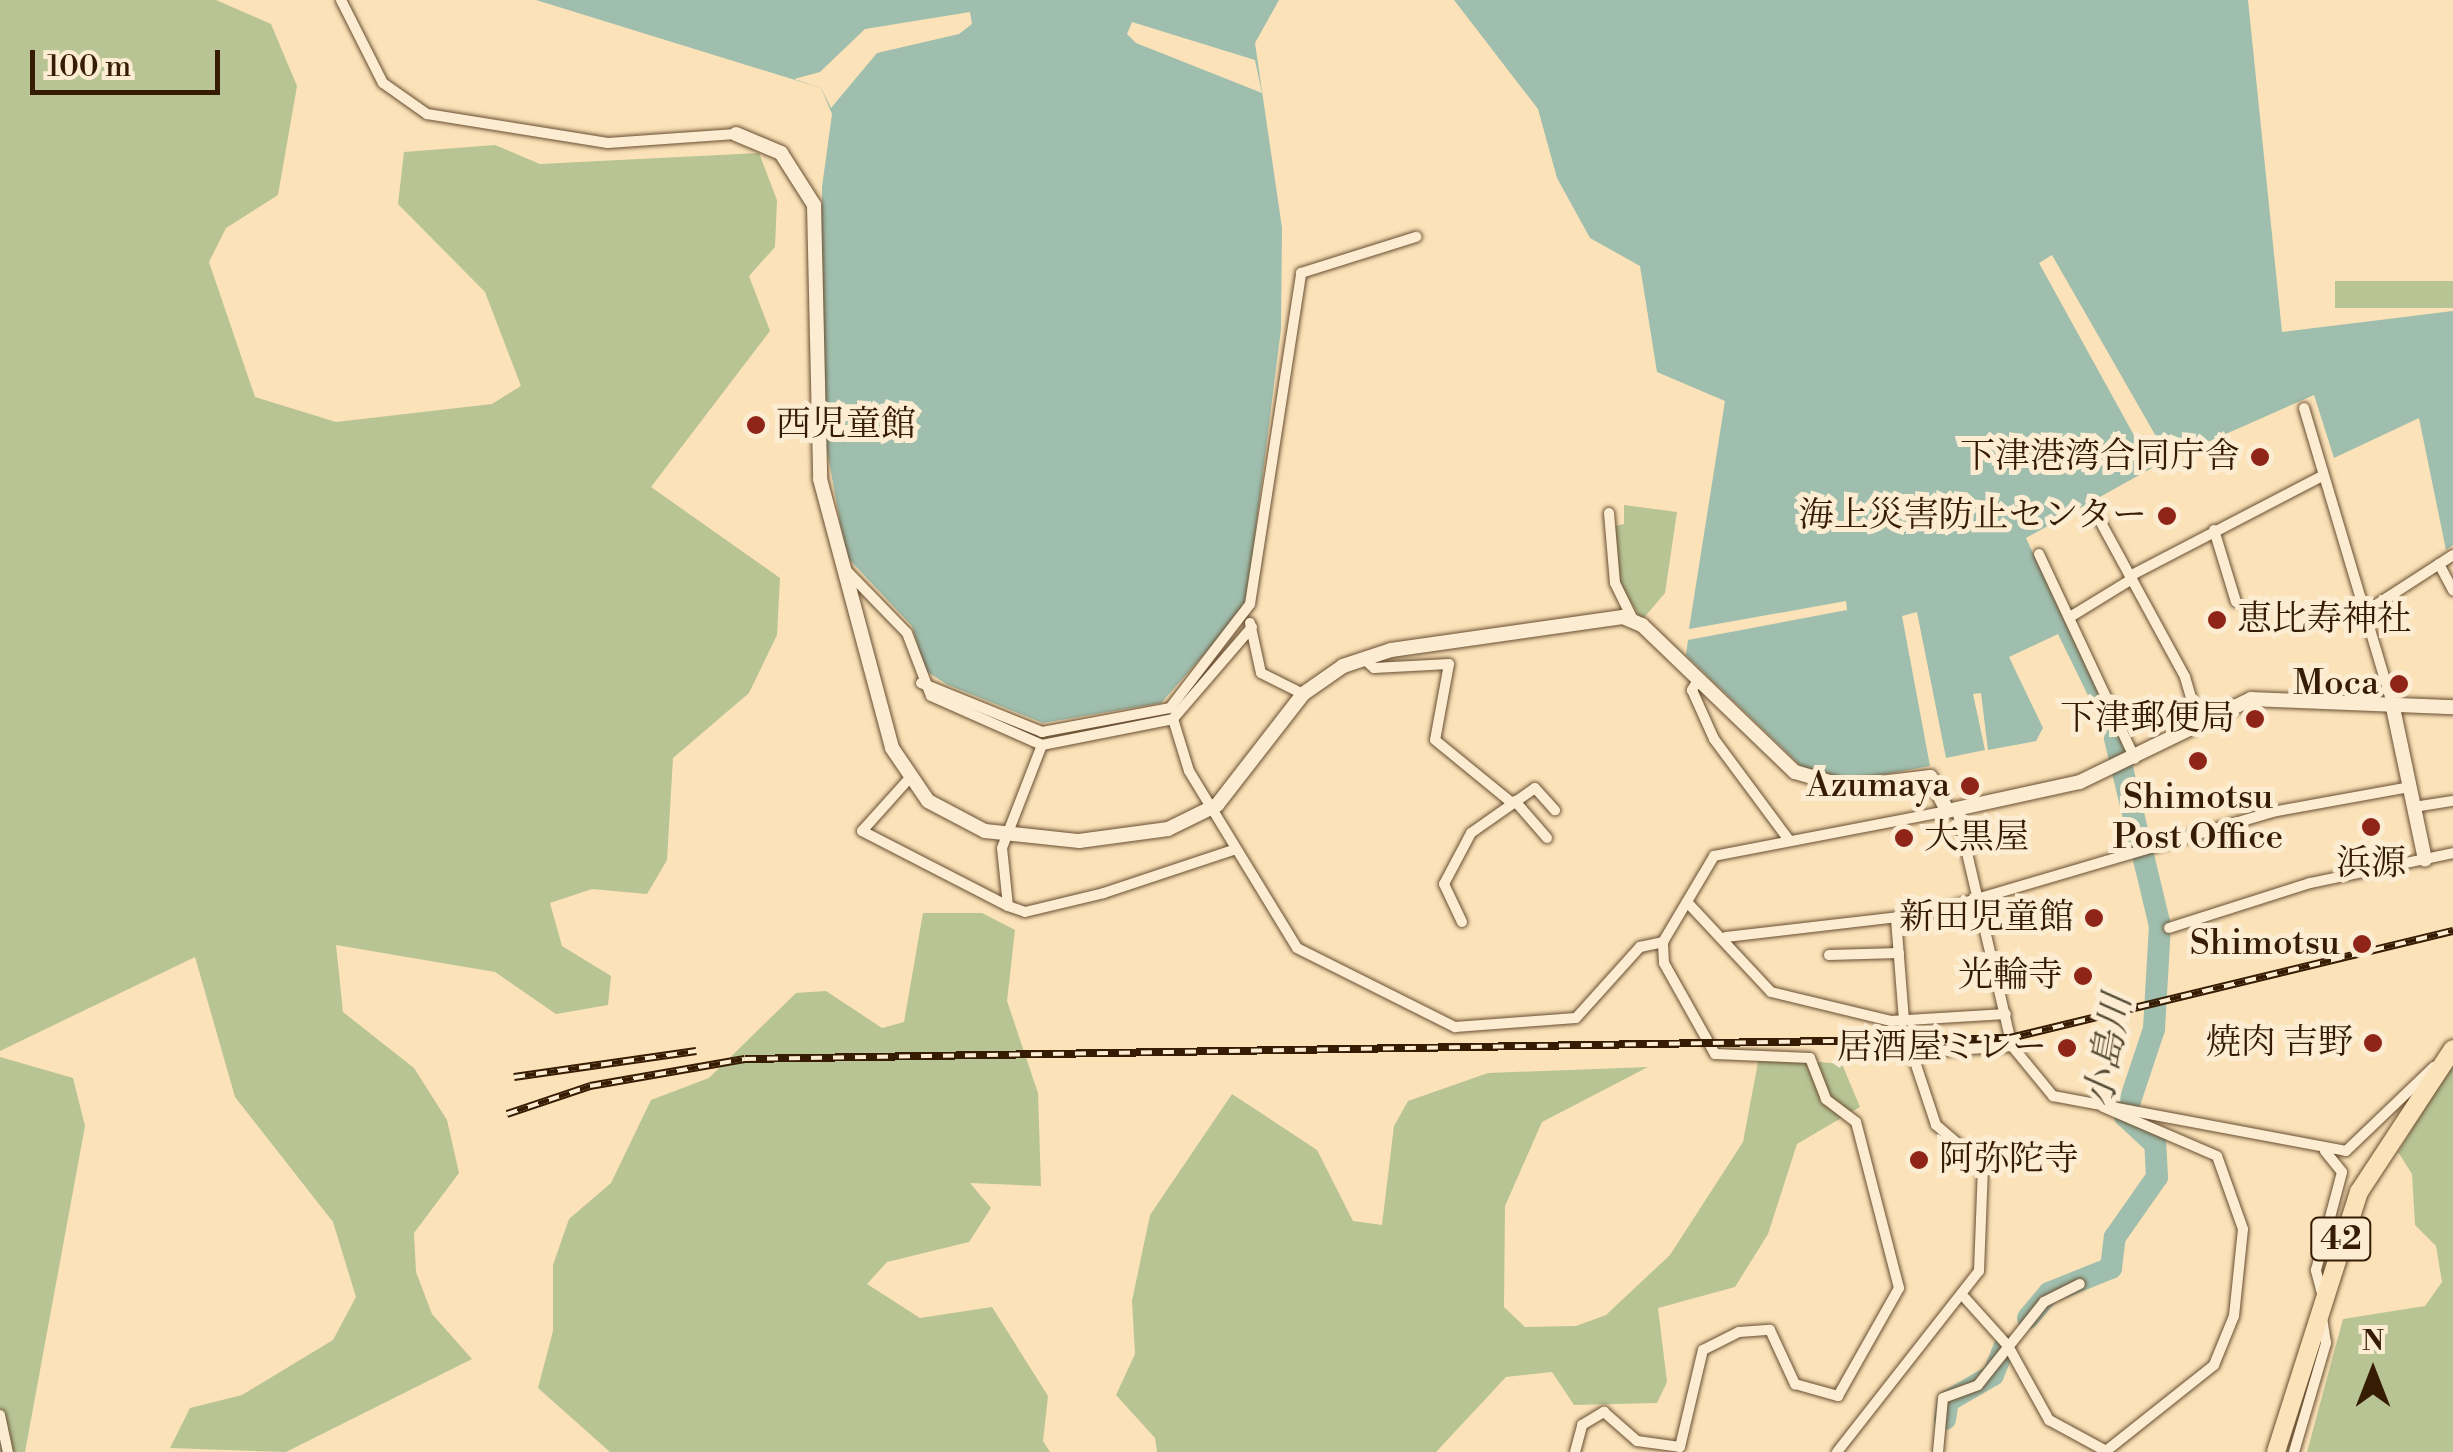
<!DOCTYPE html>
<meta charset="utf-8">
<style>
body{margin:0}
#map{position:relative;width:2453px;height:1452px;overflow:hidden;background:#fbe2b8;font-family:"Libre Bodoni","Noto Serif JP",serif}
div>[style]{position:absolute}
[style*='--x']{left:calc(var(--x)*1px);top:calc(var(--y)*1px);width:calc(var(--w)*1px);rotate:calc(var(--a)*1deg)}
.green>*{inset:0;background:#b8c494;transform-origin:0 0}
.water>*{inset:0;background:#9fbead}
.pier>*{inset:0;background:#fbe2b8}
.river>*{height:22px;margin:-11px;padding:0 11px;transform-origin:11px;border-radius:11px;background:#9fbead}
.roads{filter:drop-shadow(0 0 2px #684e31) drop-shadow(0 0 2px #684e31)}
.minor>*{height:10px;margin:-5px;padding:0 5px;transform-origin:5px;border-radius:5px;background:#fcecd1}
.secondary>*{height:14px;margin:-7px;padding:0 7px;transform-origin:7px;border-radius:7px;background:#fcecd1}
.trunk>*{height:18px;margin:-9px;padding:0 9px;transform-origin:9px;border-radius:9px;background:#fbe2b8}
.rail>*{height:8px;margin-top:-4px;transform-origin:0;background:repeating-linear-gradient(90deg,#fcecd1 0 11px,#371c04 0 22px);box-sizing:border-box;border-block:2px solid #371c04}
.dots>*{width:28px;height:28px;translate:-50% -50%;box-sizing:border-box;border:5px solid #fcecd1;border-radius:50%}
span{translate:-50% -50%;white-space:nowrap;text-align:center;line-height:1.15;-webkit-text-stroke:10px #fcecd1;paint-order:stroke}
.shield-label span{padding:2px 8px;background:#fcecd1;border:2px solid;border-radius:8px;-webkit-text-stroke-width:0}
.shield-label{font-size:32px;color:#371c04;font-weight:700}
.poi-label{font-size:35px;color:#371c04}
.left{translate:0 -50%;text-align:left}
.right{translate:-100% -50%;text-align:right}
.water-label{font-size:38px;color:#564d37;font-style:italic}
.north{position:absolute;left:2323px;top:1322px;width:100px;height:100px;-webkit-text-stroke:8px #fcecd1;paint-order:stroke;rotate:0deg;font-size:28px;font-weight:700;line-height:40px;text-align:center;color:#371c04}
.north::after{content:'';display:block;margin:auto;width:35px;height:45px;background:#371c04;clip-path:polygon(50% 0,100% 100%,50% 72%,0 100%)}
.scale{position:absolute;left:30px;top:50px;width:190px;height:45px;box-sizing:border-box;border:5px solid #371c04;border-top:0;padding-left:12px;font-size:30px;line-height:35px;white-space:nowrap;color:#371c04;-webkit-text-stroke:8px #fcecd1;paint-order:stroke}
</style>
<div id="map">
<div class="green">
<i style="clip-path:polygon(0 0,216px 0,271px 24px,297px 86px,278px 195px,226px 228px,209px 262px,255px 397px,336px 422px,492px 404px,521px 386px,485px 292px,398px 204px,404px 152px,495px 145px,540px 164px,759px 153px,777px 200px,775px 247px,749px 276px,770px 331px,651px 487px,780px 578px,777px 635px,749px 693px,673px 758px,667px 860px,647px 894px,592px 889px,550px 903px,562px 946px,611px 976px,608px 1005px,556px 1014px,495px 972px,336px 945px,343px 1012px,414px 1068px,447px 1120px,459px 1173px,414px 1233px,416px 1272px,432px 1314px,472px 1359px,286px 1452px,170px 1448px,190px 1408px,242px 1395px,333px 1340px,356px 1297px,333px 1222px,235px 1097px,195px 957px,0 1051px)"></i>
<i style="left:2453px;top:281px;width:27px;height:118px;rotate:90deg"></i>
<i style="clip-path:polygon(1624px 505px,1677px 512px,1665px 593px,1642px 620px,1618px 581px,1614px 526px,1624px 524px)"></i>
<i style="clip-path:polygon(923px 913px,982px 913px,1015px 930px,1007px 1001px,1038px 1093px,1041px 1186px,970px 1183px,991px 1208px,969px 1242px,887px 1262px,867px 1284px,920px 1318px,992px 1307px,1048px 1396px,1043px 1441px,1050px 1452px,610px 1452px,538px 1388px,553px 1331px,553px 1265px,569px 1219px,611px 1183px,651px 1100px,709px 1078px,796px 993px,826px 991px,882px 1028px,904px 1022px)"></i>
<i style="clip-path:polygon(0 1057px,73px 1078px,85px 1126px,25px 1452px,0 1452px)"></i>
<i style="clip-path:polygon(1759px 1057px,1842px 1064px,1860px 1107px,1797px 1144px,1768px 1234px,1735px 1287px,1658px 1308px,1667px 1382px,1657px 1403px,1574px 1405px,1552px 1372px,1506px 1377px,1436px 1452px,1157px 1452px,1155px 1438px,1116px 1395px,1135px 1354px,1132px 1301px,1150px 1215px,1232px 1094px,1317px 1150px,1353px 1221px,1382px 1225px,1394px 1126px,1408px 1101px,1488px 1073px,1648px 1067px,1542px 1122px,1505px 1206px,1504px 1307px,1525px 1327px,1576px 1326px,1606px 1315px,1670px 1255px,1743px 1142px)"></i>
<i style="clip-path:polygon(2453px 1062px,2453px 1452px,2307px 1452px,2343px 1319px,2425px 1306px,2442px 1282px,2436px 1246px,2415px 1225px,2412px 1174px,2398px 1152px)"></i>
</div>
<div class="water">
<i style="clip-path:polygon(536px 0,1279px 0,1255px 43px,1282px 228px,1281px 329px,1246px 607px,1161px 703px,1043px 723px,948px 685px,926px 671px,912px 626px,846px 556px,820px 410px,822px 187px,832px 114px,821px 88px)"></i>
<i style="clip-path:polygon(1454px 0,2248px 0,2282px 332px,2453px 311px,2453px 545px,2446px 550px,2419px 418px,2334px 458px,2314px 395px,2169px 459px,2052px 255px,2039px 263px,2152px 468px,2026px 538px,2128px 757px,2120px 761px,2058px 634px,2009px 657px,2043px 728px,2036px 741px,1988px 750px,1981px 693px,1973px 694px,1985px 750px,1946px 758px,1917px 612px,1902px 616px,1930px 766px,1853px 780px,1802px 767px,1686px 655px,1688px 640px,1847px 610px,1846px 601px,1689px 629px,1725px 401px,1657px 372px,1640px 266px,1590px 238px,1557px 178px,1538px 109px)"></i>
</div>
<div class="pier">
<i style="clip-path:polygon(970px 12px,972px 24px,959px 34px,877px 53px,831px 108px,821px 88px,794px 79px,820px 72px,865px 29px)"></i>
<i style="clip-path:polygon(1132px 22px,1255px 60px,1262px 93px,1136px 43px,1127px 34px)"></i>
</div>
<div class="river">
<i style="--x:2028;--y:1318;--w:33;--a:-50"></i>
<i style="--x:2049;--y:1293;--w:67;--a:-22"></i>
<i style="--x:2111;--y:1268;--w:31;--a:-83"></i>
<i style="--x:2115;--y:1237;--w:73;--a:-55"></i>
<i style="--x:2157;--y:1177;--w:33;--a:-93"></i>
<i style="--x:2155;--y:1144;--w:41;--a:-137"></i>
<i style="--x:2125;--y:1116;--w:92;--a:-71.6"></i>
<i style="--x:2154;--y:1029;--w:103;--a:-86.7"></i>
<i style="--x:2160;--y:926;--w:193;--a:-103.5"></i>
<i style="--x:1945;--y:1419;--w:18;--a:-81"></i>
<i style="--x:1948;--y:1401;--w:52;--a:-30"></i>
<i style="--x:1993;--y:1375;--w:31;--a:-68"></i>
</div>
<div class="roads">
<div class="minor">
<i style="--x:341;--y:0;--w:93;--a:63.2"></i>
<i style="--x:383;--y:83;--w:54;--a:35.2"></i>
<i style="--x:427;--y:114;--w:183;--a:9.1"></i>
<i style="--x:608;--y:143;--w:128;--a:-4"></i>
<i style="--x:2304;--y:408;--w:308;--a:73.4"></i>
<i style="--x:1609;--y:513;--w:70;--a:85.1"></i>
<i style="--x:1615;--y:583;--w:39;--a:64"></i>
<i style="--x:2099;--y:519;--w:180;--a:61.4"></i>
<i style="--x:2185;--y:677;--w:50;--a:73.7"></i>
<i style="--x:2214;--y:530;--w:75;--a:73"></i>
<i style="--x:2039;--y:554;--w:226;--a:64.9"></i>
<i style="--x:2439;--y:564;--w:30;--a:62"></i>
<i style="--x:842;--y:566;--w:93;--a:45.9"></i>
<i style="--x:907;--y:633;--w:67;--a:69.1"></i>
<i style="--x:931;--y:696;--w:121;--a:23.8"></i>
<i style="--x:1042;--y:745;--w:134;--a:-11.2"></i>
<i style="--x:2130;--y:576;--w:216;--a:-27.5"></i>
<i style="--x:2365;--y:612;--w:105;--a:-32.9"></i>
<i style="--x:2070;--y:617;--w:73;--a:-31.5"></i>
<i style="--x:1250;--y:623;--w:51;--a:77.6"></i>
<i style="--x:1261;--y:673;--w:47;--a:26.6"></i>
<i style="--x:1252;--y:627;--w:121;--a:130.7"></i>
<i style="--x:1173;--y:719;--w:54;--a:72.9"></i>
<i style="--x:1189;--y:771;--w:207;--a:58.6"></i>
<i style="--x:1297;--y:948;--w:177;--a:26.6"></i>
<i style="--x:1455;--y:1027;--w:121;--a:-4.3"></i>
<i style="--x:1576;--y:1018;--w:96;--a:-48"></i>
<i style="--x:1640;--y:947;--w:24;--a:-12"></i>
<i style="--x:1663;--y:942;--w:100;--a:-59.3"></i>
<i style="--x:1714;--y:856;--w:237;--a:-10.9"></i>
<i style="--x:1363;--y:658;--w:15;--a:42"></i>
<i style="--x:1374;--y:668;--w:75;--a:-3.1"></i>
<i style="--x:1449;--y:664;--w:77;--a:100.4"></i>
<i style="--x:1435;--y:740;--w:99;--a:39.3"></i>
<i style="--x:1698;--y:680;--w:12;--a:121"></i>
<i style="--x:1692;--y:690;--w:54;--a:65.8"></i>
<i style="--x:1714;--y:739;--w:126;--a:53.4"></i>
<i style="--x:921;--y:683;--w:131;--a:22"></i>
<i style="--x:1042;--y:732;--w:130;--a:-10.6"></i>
<i style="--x:1170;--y:708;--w:131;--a:-52.4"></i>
<i style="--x:1250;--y:604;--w:335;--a:-81.2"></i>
<i style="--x:1301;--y:273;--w:121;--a:-17.4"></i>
<i style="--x:907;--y:781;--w:67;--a:132"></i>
<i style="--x:862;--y:831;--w:164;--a:27.2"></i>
<i style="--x:1008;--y:906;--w:58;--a:-95.9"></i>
<i style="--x:1002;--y:848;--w:110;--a:-68.8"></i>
<i style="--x:1515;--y:801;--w:49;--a:49.1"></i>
<i style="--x:2414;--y:807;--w:39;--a:-9"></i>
<i style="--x:1957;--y:810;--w:242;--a:76.9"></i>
<i style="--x:2012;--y:1046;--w:65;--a:50.6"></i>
<i style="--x:2053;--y:1096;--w:298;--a:10.6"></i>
<i style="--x:2346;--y:1151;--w:122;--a:-43.7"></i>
<i style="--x:1687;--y:902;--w:123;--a:47"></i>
<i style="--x:1771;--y:992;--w:123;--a:13.6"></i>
<i style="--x:1891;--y:1021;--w:115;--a:-3.5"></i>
<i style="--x:1008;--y:906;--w:18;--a:19"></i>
<i style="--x:1025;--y:912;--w:81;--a:-13.5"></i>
<i style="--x:1104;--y:893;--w:139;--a:-18.4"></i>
<i style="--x:1896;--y:919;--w:102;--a:85.5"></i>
<i style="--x:1462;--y:922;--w:42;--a:-115.3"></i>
<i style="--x:1444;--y:884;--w:58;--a:-62.1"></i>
<i style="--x:1471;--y:833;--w:78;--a:-35.1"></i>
<i style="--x:1535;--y:788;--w:30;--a:48"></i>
<i style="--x:2169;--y:928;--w:148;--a:-17.7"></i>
<i style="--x:2310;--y:883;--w:146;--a:-11.8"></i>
<i style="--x:1726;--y:937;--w:201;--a:-6.6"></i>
<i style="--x:1926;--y:914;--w:361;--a:-16.4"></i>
<i style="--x:2272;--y:812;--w:140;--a:-10.3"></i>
<i style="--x:1829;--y:955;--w:70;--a:-1.6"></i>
<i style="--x:2323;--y:1297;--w:28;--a:-105"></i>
<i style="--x:2316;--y:1270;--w:101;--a:-75.1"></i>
<i style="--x:2342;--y:1172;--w:27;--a:-129"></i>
<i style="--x:1965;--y:1298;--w:64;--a:48.1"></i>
<i style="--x:2008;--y:1346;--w:85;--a:61"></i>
<i style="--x:2049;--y:1420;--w:65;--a:28.5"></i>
<i style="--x:2106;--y:1451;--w:138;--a:-38.5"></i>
<i style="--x:2214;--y:1365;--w:53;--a:-67.8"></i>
<i style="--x:2234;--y:1316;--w:87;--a:-84.1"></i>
<i style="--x:2243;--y:1229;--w:77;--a:-109.6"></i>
<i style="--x:2217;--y:1156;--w:124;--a:-156.7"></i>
<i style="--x:0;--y:1415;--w:38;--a:78"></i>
<i style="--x:1575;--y:1452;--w:28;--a:-75"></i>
<i style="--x:1582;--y:1425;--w:26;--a:-31"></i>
<i style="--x:1604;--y:1412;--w:44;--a:41.3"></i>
<i style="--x:1637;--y:1441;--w:43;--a:7.9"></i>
<i style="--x:1680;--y:1447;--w:100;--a:-76.7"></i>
<i style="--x:1703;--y:1350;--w:40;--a:-26.6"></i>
<i style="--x:1739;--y:1332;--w:31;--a:-4"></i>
<i style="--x:1770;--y:1330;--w:60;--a:65.2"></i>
<i style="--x:1795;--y:1384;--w:45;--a:15.6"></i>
<i style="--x:1838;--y:1396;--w:124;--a:-60.5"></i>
<i style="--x:1899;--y:1288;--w:171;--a:-104.5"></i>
<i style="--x:1856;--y:1122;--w:38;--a:-143"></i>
<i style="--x:1826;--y:1099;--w:44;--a:-111.3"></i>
<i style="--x:1810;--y:1058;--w:95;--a:-177.6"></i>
<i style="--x:1715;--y:1054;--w:104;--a:-119.3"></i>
<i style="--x:1664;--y:963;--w:21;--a:-93"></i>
<i style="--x:1837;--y:1452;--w:230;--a:-51.9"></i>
<i style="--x:1979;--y:1271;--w:106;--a:-87.8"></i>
<i style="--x:1983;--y:1165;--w:62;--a:-139.6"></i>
<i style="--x:1936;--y:1125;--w:76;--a:-108.4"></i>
<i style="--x:1912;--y:1053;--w:100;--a:-4"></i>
<i style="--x:1938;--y:1452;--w:54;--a:-84.7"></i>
<i style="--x:1943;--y:1398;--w:37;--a:-20"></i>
<i style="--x:1978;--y:1385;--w:106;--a:-51.5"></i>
<i style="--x:2044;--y:1302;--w:40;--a:-26.6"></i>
<i style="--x:2294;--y:1452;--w:114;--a:-73.6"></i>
<i style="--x:2326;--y:1343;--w:24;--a:-99"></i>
</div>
<div class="secondary">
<i style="--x:736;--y:134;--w:49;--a:22.9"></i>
<i style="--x:781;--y:153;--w:62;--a:57.6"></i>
<i style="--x:814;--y:205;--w:274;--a:88.7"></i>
<i style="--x:820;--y:479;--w:278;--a:75"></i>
<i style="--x:892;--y:748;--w:64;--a:55.8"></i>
<i style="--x:928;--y:801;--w:64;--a:27.8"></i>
<i style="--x:985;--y:831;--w:95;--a:6.1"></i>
<i style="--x:1079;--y:841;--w:90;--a:-7.7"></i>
<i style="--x:1168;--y:829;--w:55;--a:-26.1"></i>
<i style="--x:1217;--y:805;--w:140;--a:-52.2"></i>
<i style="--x:1303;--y:694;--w:49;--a:-35"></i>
<i style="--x:1343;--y:666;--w:51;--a:-18.4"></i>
<i style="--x:1391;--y:650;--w:234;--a:-8.1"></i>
<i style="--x:1623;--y:617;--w:21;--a:23"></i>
<i style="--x:1642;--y:625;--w:212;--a:43.9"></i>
<i style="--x:1795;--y:772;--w:54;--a:16.1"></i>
<i style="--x:1847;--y:787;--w:84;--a:-6.9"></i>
<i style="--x:1930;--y:777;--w:38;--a:63"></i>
<i style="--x:1947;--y:811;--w:136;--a:-12.3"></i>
<i style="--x:2080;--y:782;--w:190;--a:-25.9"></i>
<i style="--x:2251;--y:699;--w:202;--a:2.3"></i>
<i style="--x:2392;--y:703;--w:160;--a:78.1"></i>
</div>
<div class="trunk">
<i style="--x:2276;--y:1452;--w:273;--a:-72.3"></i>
<i style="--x:2359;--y:1192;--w:171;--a:-56.7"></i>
</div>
</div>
<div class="rail">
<i style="--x:514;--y:1077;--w:184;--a:-8.1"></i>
<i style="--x:507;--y:1114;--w:88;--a:-18.6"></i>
<i style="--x:590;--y:1086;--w:157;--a:-9.9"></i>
<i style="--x:745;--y:1059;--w:1265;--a:-0.95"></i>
<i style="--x:2010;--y:1038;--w:456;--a:-13.6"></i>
</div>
<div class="dots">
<i style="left:756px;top:425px;background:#8f2418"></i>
<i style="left:2260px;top:457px;background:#8f2418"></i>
<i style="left:2167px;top:516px;background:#8f2418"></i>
<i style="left:2217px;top:620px;background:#8f2418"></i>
<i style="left:2399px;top:684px;background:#8f2418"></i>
<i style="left:2255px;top:719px;background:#8f2418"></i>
<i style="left:2198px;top:761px;background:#8f2418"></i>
<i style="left:1970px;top:786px;background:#8f2418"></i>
<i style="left:2371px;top:827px;background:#8f2418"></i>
<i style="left:1904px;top:838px;background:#8f2418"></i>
<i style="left:2094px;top:918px;background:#8f2418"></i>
<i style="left:2362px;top:944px;background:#8f2418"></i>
<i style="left:2083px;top:976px;background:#8f2418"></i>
<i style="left:2373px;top:1043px;background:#8f2418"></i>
<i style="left:2067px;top:1048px;background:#8f2418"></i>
<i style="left:1919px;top:1160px;background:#8f2418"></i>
</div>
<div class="shield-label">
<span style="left:2341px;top:1239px">42</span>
</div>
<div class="poi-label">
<span class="left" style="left:776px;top:425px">西児童館</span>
<span class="right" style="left:2240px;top:457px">下津港湾合同庁舎</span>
<span class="right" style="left:2147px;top:516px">海上災害防止センター</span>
<span class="left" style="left:2237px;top:620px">恵比寿神社</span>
<span class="right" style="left:2379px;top:684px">Moca</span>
<span class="right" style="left:2235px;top:719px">下津郵便局</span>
<span class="right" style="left:1950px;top:786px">Azumaya</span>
<span style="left:2198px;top:818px">Shimotsu<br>Post Office</span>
<span class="left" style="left:1924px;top:838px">大黒屋</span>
<span style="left:2371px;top:864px">浜源</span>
<span class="right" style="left:2074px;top:918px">新田児童館</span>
<span class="right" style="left:2340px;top:944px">Shimotsu</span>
<span class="right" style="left:2063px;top:976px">光輪寺</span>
<span class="right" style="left:2353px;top:1043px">焼肉 吉野</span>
<span class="right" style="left:2047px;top:1048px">居酒屋ミレー</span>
<span class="left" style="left:1939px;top:1160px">阿弥陀寺</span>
</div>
<div class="water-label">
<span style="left:2109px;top:1051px;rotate:-80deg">小島川</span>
</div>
<div class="north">N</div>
<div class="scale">100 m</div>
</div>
